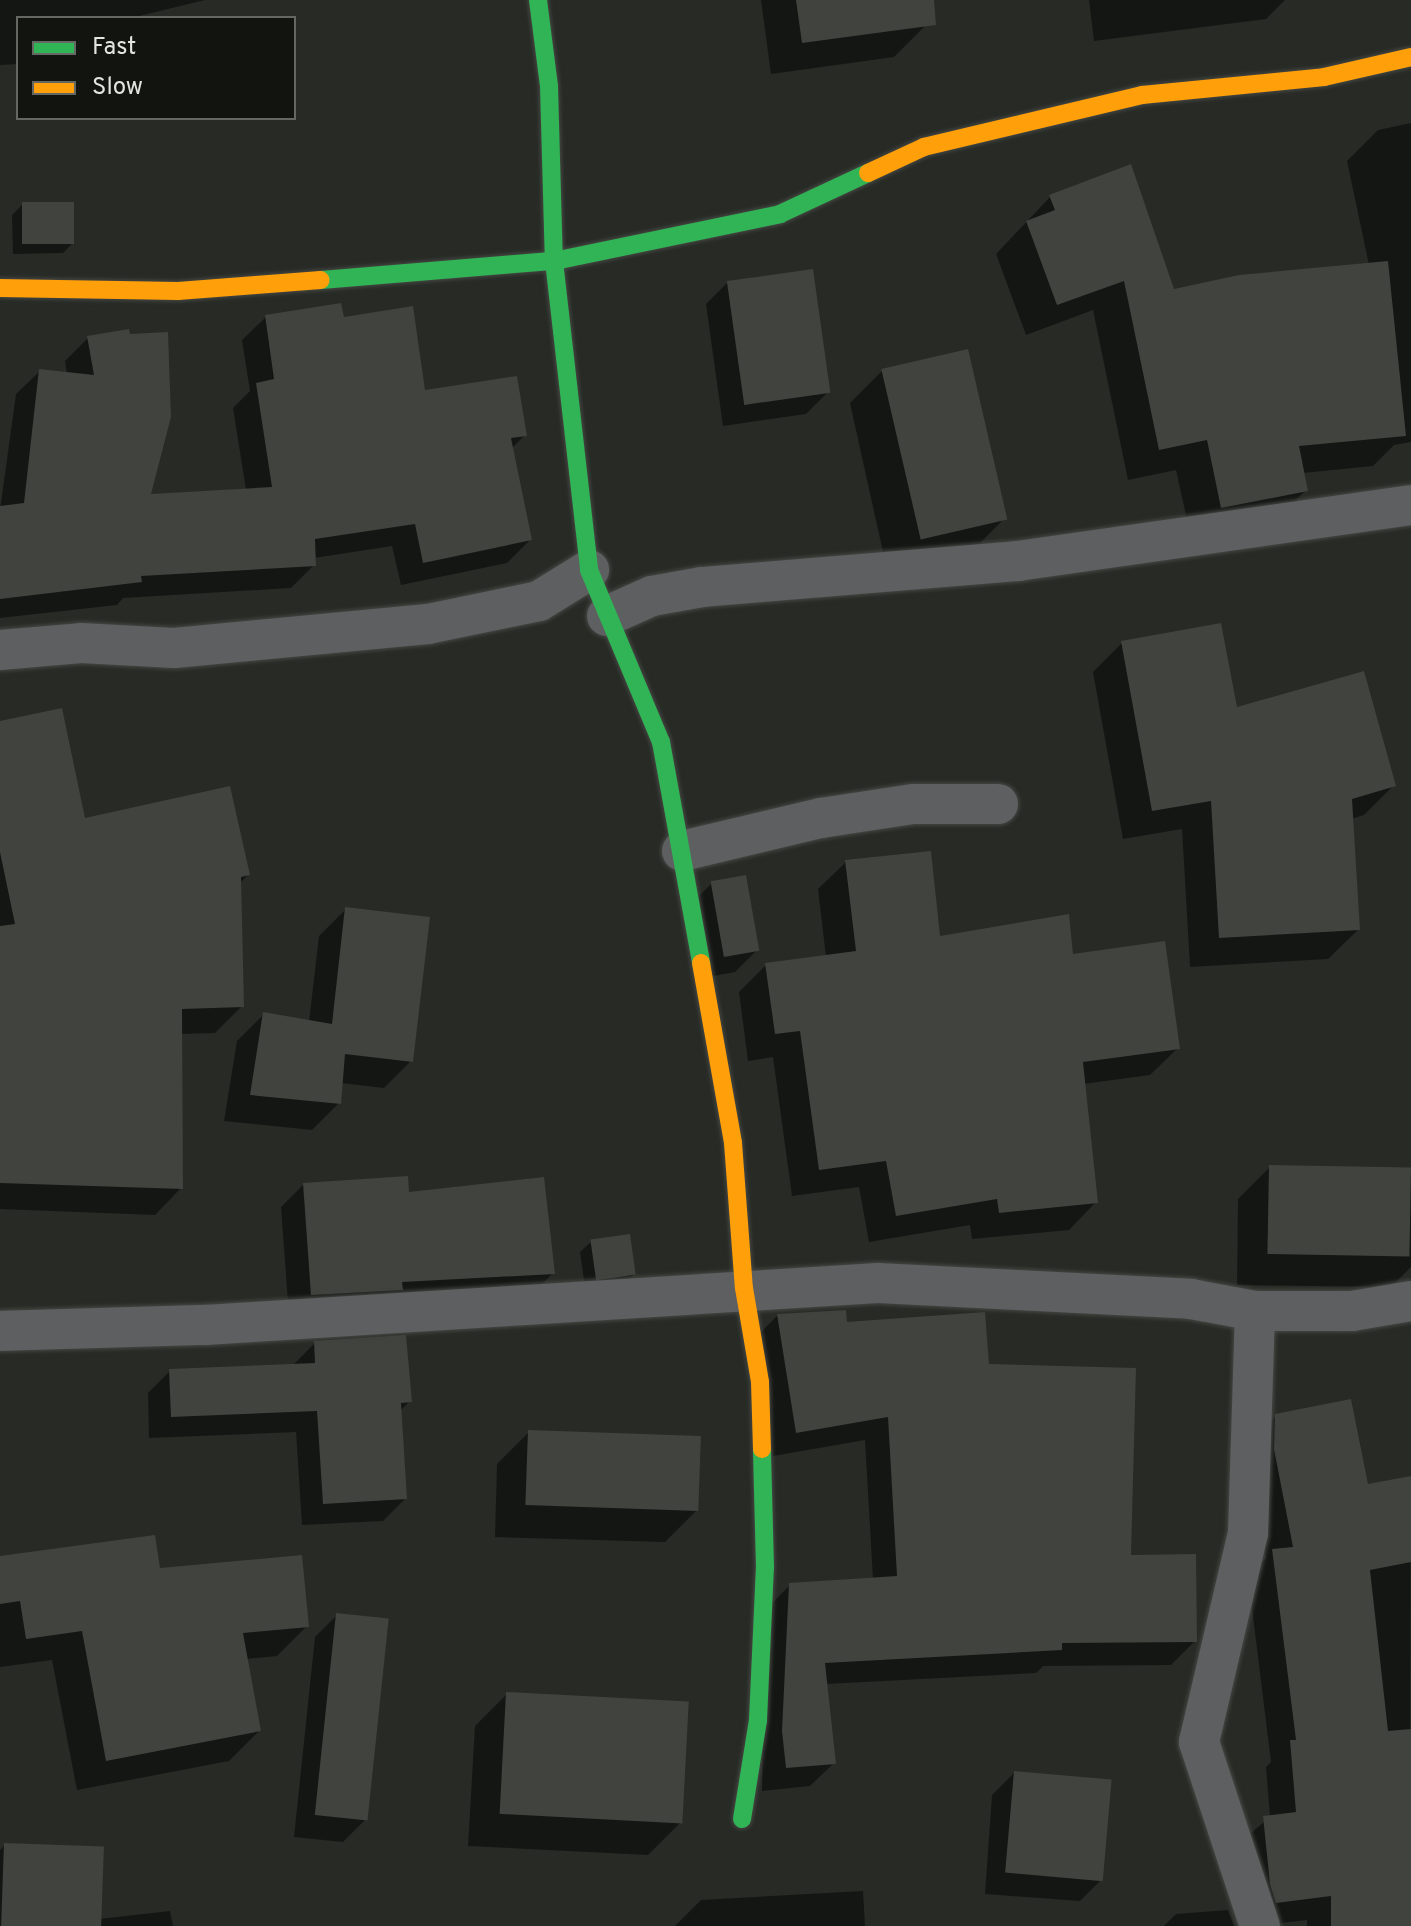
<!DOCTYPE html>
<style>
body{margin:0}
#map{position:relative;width:1411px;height:1926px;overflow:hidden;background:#272a25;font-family:Overpass,sans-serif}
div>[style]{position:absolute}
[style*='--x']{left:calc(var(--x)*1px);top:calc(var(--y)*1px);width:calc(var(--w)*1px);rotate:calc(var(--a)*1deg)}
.shadow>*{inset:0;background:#0007}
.building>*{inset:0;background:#40433e;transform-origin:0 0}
.roads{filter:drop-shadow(0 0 2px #454743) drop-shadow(0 0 2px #454743)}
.street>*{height:40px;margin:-20px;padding:0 20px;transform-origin:20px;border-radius:20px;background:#5e5f61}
.fast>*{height:18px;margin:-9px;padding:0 9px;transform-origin:9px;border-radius:9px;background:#30b455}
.slow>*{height:18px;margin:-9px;padding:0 9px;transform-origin:9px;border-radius:9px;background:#ff9f0a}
span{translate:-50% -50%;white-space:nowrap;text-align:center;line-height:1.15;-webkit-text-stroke:6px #12140f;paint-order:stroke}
.legend{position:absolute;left:16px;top:16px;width:280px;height:104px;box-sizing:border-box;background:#12140f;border:2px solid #656862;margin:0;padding:10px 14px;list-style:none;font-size:24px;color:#e2e6de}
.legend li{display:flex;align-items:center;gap:16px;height:40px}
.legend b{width:40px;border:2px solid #656862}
</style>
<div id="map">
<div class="shadow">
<i style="clip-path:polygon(0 0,205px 0,131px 18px,18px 18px,18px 64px,0 65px)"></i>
<i style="clip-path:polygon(761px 0,923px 0,926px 25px,894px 57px,771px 74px)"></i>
<i style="clip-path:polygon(1089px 0,1285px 0,1266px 19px,1094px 41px)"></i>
<i style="clip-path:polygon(1411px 123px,1411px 442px,1394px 445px,1373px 466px,1303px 473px,1306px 490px,1275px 521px,1191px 538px,1176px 470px,1128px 480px,1093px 310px,1026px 335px,996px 254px,1050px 197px,1172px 291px,1369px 265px,1347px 161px,1378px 130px)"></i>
<i style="clip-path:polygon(23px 204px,73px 243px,63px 253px,13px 254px,12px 215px)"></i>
<i style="clip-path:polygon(728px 282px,828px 392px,806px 414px,723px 426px,706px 304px)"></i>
<i style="clip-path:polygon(266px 317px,342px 320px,424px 393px,525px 435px,511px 449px,530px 540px,507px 563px,401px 585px,392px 546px,314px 558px,314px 565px,291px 588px,123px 598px,117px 605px,0 618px,0 510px,16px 394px,40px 371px,67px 374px,65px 361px,88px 338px,149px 496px,246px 490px,233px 408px,250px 391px,242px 340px)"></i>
<i style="clip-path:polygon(882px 371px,1004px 519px,972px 551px,887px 570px,850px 403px)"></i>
<i style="clip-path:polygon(1122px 643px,1235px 709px,1393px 786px,1364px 815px,1351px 819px,1358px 930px,1328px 959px,1190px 967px,1182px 829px,1123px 839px,1093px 672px)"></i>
<i style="clip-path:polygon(0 723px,83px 820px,248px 875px,240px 883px,242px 1006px,215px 1033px,180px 1034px,181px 1188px,155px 1215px,0 1209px)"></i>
<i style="clip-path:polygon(846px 862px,938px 938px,1071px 956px,1178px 1048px,1150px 1075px,1083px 1084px,1096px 1202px,1069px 1230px,972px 1239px,970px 1225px,869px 1242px,859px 1187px,792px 1196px,773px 1057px,748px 1061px,739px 992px,766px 965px,826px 957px,818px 889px)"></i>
<i style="clip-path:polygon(712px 883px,757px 950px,735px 972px,703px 978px,690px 905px)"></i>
<i style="clip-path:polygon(346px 909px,411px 1061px,384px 1088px,341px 1083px,339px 1103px,312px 1130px,224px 1121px,237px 1041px,264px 1014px,309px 1022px,319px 936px)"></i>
<i style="clip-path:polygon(1270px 1167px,1411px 1169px,1411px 1267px,1391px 1287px,1237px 1285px,1238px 1199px)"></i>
<i style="clip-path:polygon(303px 1185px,407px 1194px,553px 1273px,531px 1295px,289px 1316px,281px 1207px)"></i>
<i style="clip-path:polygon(591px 1242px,634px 1274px,624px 1285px,585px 1287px,580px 1252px)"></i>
<i style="clip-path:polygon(777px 1316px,845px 1324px,988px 1366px,1195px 1641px,1171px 1665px,1043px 1666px,1036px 1673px,826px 1684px,834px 1763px,810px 1786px,762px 1791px,766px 1609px,790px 1585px,873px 1580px,865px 1440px,773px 1456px,754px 1339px)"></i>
<i style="clip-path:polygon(315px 1343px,410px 1401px,400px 1411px,405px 1499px,383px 1521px,302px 1525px,296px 1432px,149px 1438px,148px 1393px,170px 1371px,292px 1366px)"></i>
<i style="clip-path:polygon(1276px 1416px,1366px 1486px,1411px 1478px,1409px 1926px,1307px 1926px,1307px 1920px,1256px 1926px,1239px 1843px,1270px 1817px,1266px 1767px,1271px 1762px,1248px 1576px,1266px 1558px,1250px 1475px,1251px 1441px)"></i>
<i style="clip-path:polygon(529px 1432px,697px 1510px,665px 1542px,495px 1537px,497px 1464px)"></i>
<i style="clip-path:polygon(0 1558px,158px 1571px,307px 1626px,277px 1656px,246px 1659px,259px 1731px,229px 1761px,77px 1790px,52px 1660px,0 1667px)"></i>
<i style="clip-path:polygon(337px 1615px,365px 1820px,343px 1842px,294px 1837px,315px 1637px)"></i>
<i style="clip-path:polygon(507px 1694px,680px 1823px,648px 1855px,468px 1846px,475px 1726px)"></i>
<i style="clip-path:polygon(1014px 1773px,1102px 1879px,1080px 1901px,985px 1894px,992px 1795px)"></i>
<i style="clip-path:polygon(5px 1845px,99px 1919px,170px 1911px,173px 1926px,0 1926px,0 1850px)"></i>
<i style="clip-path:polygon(863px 1891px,865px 1926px,675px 1926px,701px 1900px)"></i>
<i style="clip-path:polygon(1228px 1910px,1234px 1926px,1164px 1926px,1176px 1914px)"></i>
</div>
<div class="building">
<i style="clip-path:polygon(796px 0,934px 0,936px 25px,802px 43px)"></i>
<i style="clip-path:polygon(1131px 164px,1174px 289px,1239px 275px,1388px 261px,1406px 436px,1299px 446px,1308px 491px,1221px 508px,1207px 440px,1159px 450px,1124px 281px,1057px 305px,1026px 221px,1055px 210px,1049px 195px)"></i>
<i style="left:22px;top:202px;width:52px;height:42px"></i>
<i style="left:813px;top:269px;width:125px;height:87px;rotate:82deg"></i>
<i style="clip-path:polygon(341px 303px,344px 317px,413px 306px,425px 390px,517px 376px,527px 436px,511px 438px,532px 540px,423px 563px,415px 524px,315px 539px,316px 566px,141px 576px,142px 582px,0 599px,0 506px,24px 503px,39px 369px,94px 375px,87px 336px,129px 329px,130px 334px,168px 332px,171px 417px,151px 494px,272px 487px,256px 383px,274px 379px,265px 315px)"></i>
<i style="left:968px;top:349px;width:175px;height:89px;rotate:77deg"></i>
<i style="clip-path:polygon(1221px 623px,1237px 707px,1364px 671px,1396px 786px,1352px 799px,1360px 930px,1219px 938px,1211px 801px,1152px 811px,1121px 641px)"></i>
<i style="clip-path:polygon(62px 708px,85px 818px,230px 786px,250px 875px,241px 877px,244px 1007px,182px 1009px,183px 1189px,0 1183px,0 926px,15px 924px,0 852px,0 721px)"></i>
<i style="clip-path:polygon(931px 851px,940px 936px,1069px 914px,1073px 954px,1165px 941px,1180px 1049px,1083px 1062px,1098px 1203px,999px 1213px,997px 1199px,896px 1216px,886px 1161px,819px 1170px,800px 1031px,775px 1034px,765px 963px,856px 951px,845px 860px)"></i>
<i style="left:746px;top:875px;width:77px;height:36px;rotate:80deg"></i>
<i style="clip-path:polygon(345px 907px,430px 917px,413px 1062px,345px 1054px,341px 1104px,250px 1095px,263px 1012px,332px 1024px)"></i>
<i style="left:1269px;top:1165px;width:142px;height:89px;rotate:1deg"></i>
<i style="clip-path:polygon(408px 1176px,409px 1192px,544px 1177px,555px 1274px,402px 1282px,403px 1290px,311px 1295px,303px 1183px)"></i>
<i style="left:630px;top:1234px;width:41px;height:40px;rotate:82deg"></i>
<i style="clip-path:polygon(846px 1310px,847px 1322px,985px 1312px,989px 1364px,1136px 1368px,1131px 1555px,1196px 1554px,1197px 1642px,1062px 1643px,1062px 1650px,825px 1663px,836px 1764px,786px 1768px,782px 1731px,789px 1583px,897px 1576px,888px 1417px,796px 1433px,777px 1314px)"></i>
<i style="clip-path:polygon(406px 1335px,412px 1402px,401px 1403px,407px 1499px,323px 1504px,317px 1411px,171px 1417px,169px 1369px,315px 1363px,314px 1341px)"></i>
<i style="clip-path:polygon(1351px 1399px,1368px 1484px,1411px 1476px,1411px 1562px,1370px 1570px,1388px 1731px,1411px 1729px,1411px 1926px,1331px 1926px,1331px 1896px,1276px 1903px,1270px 1884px,1263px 1816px,1296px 1812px,1290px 1740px,1296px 1740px,1272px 1549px,1293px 1547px,1274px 1449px,1275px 1414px)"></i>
<i style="left:528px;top:1430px;width:173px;height:75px;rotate:2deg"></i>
<i style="clip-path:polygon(155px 1535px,160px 1568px,302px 1555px,309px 1627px,243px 1633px,261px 1731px,106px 1761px,82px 1631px,26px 1639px,20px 1601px,0 1604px,0 1556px)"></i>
<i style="left:336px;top:1613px;width:53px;height:203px;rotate:6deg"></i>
<i style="left:506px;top:1692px;width:183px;height:122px;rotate:3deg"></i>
<i style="left:1014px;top:1771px;width:98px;height:102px;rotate:5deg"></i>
<i style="left:4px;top:1843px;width:100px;height:83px;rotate:2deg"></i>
</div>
<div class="roads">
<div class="street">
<i style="--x:607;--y:616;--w:49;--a:-24"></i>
<i style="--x:652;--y:596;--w:51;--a:-10.2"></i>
<i style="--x:702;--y:587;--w:317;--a:-4.7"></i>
<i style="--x:1018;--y:561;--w:397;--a:-8.1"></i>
<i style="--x:0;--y:650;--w:81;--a:-4.9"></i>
<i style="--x:81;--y:643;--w:93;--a:3.1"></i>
<i style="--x:174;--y:648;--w:255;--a:-5.4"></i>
<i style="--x:428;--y:624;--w:113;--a:-11.7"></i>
<i style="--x:539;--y:601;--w:59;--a:-31.8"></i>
<i style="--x:682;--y:851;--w:143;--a:-13.4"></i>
<i style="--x:821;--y:818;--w:93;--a:-8.7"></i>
<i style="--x:913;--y:804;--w:85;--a:0"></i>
<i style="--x:1255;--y:1311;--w:222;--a:91.8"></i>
<i style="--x:1248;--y:1533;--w:215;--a:103.2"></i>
<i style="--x:1199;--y:1742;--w:194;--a:71.7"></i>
<i style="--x:0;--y:1331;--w:205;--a:-1.7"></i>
<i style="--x:205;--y:1325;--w:674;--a:-3.57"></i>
<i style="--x:878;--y:1283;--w:313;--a:2.9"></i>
<i style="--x:1191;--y:1299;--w:65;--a:10.6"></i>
<i style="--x:1255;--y:1311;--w:97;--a:0"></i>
<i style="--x:1352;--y:1311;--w:60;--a:-9.6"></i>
</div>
<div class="fast">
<i style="--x:538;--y:0;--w:87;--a:82.7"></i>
<i style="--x:549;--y:86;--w:175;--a:88.4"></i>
<i style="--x:554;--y:261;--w:311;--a:83.5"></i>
<i style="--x:589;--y:570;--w:186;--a:67.3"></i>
<i style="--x:661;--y:742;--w:225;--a:79.7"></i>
<i style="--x:321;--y:280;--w:234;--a:-4.7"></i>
<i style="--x:554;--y:261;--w:231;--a:-11.7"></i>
<i style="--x:780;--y:214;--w:97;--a:-25"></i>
<i style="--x:742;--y:1819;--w:100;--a:-80.8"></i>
<i style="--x:758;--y:1720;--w:153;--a:-87.4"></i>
<i style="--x:765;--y:1567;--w:118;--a:-91.5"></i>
</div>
<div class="slow">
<i style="--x:868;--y:173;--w:62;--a:-24.9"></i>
<i style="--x:924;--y:147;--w:224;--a:-13.4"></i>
<i style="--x:1142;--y:95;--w:183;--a:-5.6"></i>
<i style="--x:1324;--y:77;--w:89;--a:-12.9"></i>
<i style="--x:0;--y:288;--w:178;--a:1"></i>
<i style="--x:178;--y:291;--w:143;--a:-4.4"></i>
<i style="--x:701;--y:963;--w:183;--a:79.9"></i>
<i style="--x:733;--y:1143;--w:145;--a:85.7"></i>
<i style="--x:744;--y:1288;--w:95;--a:80.3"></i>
<i style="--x:760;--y:1382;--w:67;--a:88.3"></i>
</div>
</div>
<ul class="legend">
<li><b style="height:10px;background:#30b455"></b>Fast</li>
<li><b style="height:10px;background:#ff9f0a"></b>Slow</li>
</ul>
</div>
